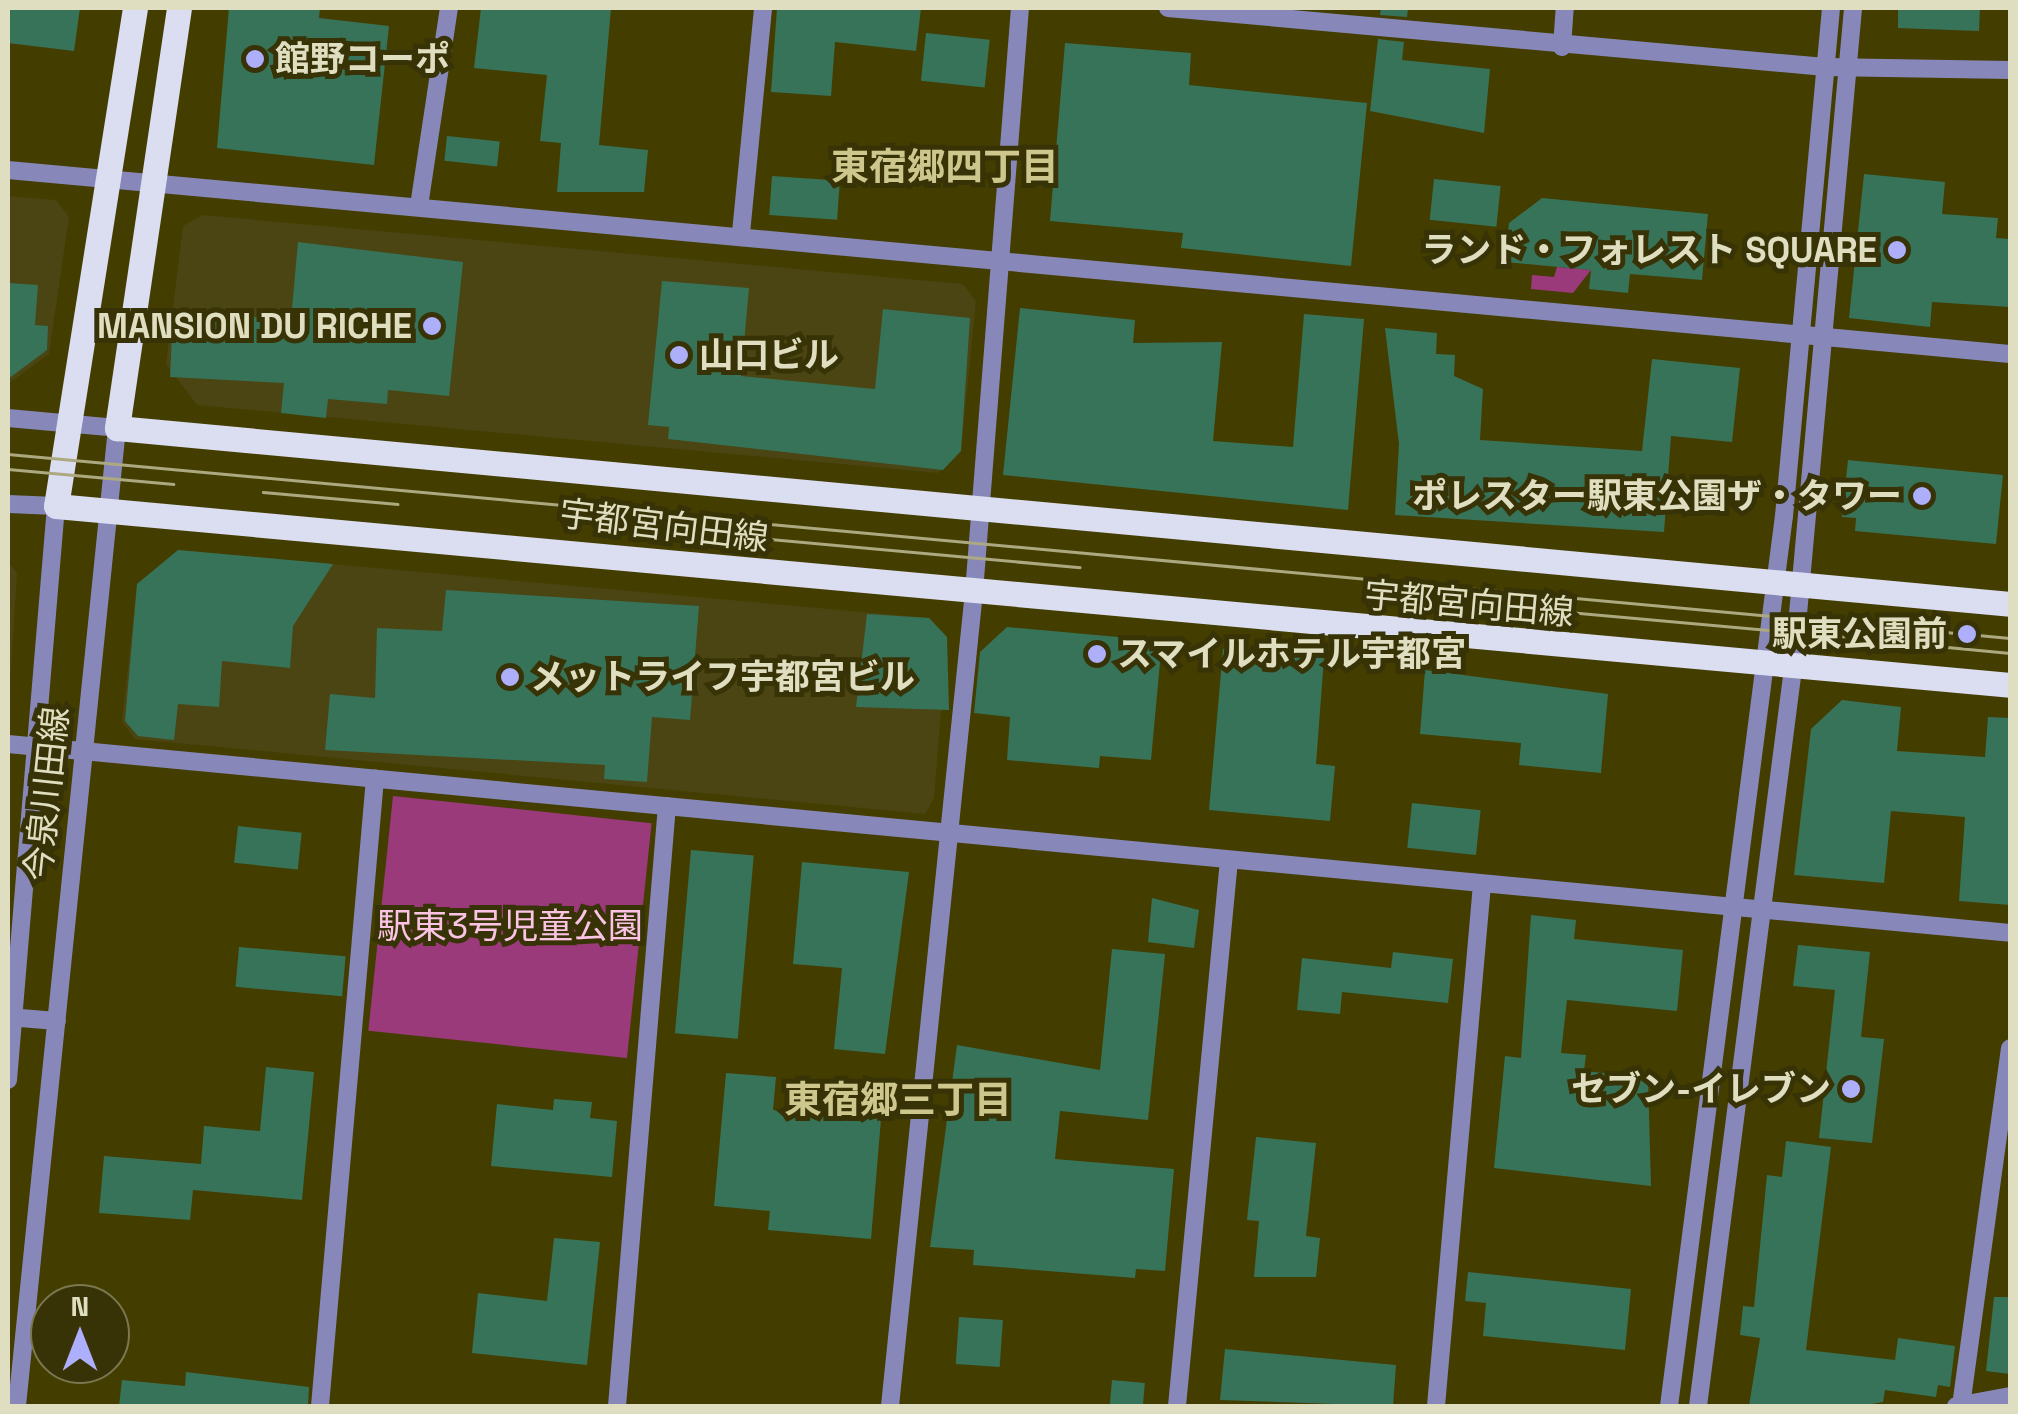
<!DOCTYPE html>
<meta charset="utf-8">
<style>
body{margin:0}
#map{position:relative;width:2018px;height:1414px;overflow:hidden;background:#443d00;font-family:"Space Grotesk","Noto Sans JP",sans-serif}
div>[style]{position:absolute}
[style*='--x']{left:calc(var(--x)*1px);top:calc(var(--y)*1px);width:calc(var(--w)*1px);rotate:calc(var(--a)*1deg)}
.built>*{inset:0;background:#4a4512}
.green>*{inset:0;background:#9b3a7b;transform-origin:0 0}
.building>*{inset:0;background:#377358;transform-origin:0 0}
.minor>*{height:18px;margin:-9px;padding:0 9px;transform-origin:9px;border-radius:9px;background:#8788b9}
.major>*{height:25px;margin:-12.5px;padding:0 12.5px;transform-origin:12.5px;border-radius:12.5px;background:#dbddf1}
.tram>*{height:2.5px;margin:-1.25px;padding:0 1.25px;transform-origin:1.25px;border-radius:1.25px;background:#aca981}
.dots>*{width:28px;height:28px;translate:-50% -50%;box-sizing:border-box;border:5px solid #383306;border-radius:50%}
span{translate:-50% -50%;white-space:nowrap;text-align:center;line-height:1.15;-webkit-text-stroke:10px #383306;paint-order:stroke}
.poi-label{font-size:35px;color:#e0dec1;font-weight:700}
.left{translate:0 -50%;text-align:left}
.right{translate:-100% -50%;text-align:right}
.street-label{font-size:35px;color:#e0dec1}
.park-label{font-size:35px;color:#fbc3e4}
.neighbourhood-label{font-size:38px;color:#cdc68d;font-weight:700}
.frame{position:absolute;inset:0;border:10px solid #e0dec1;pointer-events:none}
.north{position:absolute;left:30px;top:1284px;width:100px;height:100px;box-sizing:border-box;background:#383306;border:2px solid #7b7751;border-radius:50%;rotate:0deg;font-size:28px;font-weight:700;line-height:40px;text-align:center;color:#e0dec1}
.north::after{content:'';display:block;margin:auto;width:35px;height:45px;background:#adaffb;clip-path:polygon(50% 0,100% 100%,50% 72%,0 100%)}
</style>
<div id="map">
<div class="built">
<i style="clip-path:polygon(8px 196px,56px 200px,69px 217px,49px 354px,8px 384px)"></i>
<i style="clip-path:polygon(203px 215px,963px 284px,976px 301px,961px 451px,938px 473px,197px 405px,166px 364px,183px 226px)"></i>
<i style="clip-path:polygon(178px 550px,929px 618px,947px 637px,934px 798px,925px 814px,135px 739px,122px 722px,137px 584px)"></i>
<i style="clip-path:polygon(8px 562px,17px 573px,8px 714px)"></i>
</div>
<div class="green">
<i style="clip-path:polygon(1557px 267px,1591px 270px,1573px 293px,1531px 289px,1532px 275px,1554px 277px)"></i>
<i style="left:393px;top:796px;width:260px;height:236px;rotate:6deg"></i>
</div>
<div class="building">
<i style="clip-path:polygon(8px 8px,80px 8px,74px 51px,8px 43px)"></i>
<i style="clip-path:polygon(229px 8px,320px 8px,319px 18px,389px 26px,374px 165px,217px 148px)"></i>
<i style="clip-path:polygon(481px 8px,611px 8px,599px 145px,648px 150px,644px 192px,557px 192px,561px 143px,540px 141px,547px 75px,474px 68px)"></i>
<i style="clip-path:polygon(777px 8px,921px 8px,916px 51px,835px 42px,831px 96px,771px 92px)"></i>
<i style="clip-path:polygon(1381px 8px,1408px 8px,1407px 17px,1380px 15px)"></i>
<i style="clip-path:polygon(1898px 8px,1980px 8px,1979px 31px,1898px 28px)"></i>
<i style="left:926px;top:33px;width:64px;height:48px;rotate:6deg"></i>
<i style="clip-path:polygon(1378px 39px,1404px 42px,1402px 60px,1490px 69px,1484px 133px,1370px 111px)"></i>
<i style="clip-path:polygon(1065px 43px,1191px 53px,1189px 85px,1367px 103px,1351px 266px,1181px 248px,1183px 233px,1050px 221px)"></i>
<i style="left:447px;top:136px;width:53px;height:25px;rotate:6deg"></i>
<i style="clip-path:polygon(1864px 174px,1945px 182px,1942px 214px,1998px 218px,1996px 238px,2010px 239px,2010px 307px,1932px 302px,1930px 327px,1849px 318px)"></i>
<i style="left:772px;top:176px;width:68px;height:39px;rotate:4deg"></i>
<i style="left:1434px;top:179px;width:67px;height:41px;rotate:6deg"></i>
<i style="clip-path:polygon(1542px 198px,1708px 214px,1702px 280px,1630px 274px,1628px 293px,1589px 289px,1591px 270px,1505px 262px,1509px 223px)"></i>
<i style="clip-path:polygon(298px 242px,463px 262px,449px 396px,388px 390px,387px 404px,328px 399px,326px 418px,281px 413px,284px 383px,170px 377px,173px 313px,291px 319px)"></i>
<i style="clip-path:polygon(662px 281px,749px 288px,741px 376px,875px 389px,883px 309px,970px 318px,961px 451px,943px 470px,668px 439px,669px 427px,648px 425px)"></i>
<i style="clip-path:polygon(8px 283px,38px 285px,35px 325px,48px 326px,47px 350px,8px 379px)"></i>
<i style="clip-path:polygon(1020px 308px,1135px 320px,1133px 343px,1222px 342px,1213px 441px,1293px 447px,1304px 314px,1364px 319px,1348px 510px,1003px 475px)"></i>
<i style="clip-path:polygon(1385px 328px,1437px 333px,1436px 354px,1455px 355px,1454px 376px,1483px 389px,1480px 440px,1642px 451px,1652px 359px,1740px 368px,1732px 442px,1671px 436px,1664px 532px,1395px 515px,1399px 444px)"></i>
<i style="clip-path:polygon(1848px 460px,2003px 475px,1996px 544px,1855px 531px,1856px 518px,1842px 517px)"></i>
<i style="clip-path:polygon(178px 550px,333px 564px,293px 626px,290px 668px,222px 661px,219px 707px,178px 704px,174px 740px,138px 736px,125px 721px,137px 584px)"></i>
<i style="clip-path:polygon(446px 590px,699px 606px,690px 720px,652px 717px,647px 782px,604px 779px,605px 765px,325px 750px,330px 694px,375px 698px,377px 628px,442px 631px)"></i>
<i style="clip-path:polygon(867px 614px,929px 618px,947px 637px,949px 710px,856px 707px)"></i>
<i style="clip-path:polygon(1007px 627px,1162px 641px,1151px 760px,1100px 756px,1099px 768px,1007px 760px,1010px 717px,974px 713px,980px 652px)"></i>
<i style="clip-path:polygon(1223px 649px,1324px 658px,1316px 764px,1335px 766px,1330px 821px,1209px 810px)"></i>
<i style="clip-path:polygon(1425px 670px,1608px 694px,1601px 773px,1519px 765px,1521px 743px,1420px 734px)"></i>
<i style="clip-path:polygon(1842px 700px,1901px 707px,1897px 751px,1985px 757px,1988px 717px,2010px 718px,2010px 905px,1959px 901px,1965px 817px,1891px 811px,1884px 883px,1794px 875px,1811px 729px)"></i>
<i style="left:1412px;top:803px;width:69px;height:45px;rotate:6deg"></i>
<i style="left:238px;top:826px;width:64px;height:37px;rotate:6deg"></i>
<i style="left:691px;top:850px;width:63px;height:184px;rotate:5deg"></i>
<i style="clip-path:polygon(802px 862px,909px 872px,885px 1054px,834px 1049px,842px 968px,793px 964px)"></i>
<i style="clip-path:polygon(1152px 898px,1199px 910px,1194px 948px,1148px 942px)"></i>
<i style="clip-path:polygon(1531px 915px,1576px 920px,1574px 939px,1683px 950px,1677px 1011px,1567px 1000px,1561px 1053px,1586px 1055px,1584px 1071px,1648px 1078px,1651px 1186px,1494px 1168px,1505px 1056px,1521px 1058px)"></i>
<i style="clip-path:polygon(1798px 945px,1870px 952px,1861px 1037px,1884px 1039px,1872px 1143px,1819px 1138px,1835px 990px,1793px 986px)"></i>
<i style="left:239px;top:947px;width:107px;height:40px;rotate:5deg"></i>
<i style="clip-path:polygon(1112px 949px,1165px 954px,1148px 1120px,1060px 1111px,1055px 1159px,1174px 1169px,1165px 1271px,1136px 1269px,1135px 1278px,973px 1265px,974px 1250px,930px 1247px,957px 1045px,1100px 1070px)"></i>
<i style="clip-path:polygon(1393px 952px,1453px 959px,1448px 1003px,1342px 992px,1340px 1014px,1297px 1010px,1302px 958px,1391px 968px)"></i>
<i style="clip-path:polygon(266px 1067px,314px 1072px,302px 1200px,193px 1190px,190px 1220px,99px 1213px,104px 1156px,201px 1164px,204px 1126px,260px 1131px)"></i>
<i style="clip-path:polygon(726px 1073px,776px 1077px,773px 1110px,881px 1119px,871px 1239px,768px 1230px,770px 1211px,714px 1206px)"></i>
<i style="clip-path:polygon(554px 1099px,592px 1102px,590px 1118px,617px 1121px,612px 1177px,491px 1166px,497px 1104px,553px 1110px)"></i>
<i style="clip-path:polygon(1256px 1137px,1316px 1143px,1306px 1236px,1320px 1238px,1316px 1277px,1254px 1277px,1259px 1221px,1247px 1220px)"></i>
<i style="clip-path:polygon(1786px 1141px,1831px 1147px,1806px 1350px,1895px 1360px,1898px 1338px,1955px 1346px,1950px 1387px,1938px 1385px,1936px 1397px,1885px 1390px,1883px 1402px,1860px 1406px,1749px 1406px,1760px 1338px,1740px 1335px,1743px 1306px,1754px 1307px,1767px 1175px,1782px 1177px)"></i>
<i style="clip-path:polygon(554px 1238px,600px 1242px,587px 1365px,472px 1353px,478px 1293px,547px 1301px)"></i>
<i style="clip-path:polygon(1468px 1272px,1631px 1289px,1625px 1350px,1483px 1336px,1486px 1303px,1465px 1301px)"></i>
<i style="clip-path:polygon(1994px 1297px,2010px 1297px,2010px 1374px,1986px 1371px)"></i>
<i style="left:959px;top:1317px;width:44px;height:47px;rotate:4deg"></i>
<i style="clip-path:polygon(1225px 1349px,1396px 1365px,1393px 1406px,1220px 1400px)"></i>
<i style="clip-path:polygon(186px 1372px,309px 1387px,308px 1406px,119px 1406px,122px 1380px,185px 1386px)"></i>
<i style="left:1112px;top:1380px;width:33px;height:26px;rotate:5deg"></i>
</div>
<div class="minor">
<i style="--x:1168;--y:8;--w:660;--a:5.13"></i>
<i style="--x:1825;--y:67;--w:185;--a:0.9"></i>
<i style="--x:1562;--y:47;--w:39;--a:-86"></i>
<i style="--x:8;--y:170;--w:2010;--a:5.25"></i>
<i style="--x:419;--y:206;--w:200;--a:-81.4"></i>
<i style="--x:741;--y:233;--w:226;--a:-84.4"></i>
<i style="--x:8;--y:418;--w:109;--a:5.2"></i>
<i style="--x:117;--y:428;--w:983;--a:95.84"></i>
<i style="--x:8;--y:504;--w:48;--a:2.4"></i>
<i style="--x:56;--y:506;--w:576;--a:94.78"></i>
<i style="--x:8;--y:744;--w:2011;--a:5.39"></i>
<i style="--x:8;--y:1017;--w:49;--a:4.7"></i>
<i style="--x:320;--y:1406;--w:630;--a:-84.99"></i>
<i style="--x:617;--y:1406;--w:602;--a:-85.24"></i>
<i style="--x:890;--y:1406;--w:818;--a:-84.11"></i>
<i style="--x:974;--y:592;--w:586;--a:-85.5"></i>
<i style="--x:1177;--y:1406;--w:548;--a:-84.56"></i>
<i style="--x:1436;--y:1406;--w:524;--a:-84.96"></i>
<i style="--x:1669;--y:1406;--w:897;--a:-82.64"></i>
<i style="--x:1784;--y:516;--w:510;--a:-84.71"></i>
<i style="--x:1698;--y:1406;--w:743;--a:-82.66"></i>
<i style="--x:1793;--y:669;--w:664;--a:-84.81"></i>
<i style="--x:1956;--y:1406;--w:55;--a:-10.5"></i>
<i style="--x:1961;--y:1406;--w:361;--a:-82.2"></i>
</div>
<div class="major">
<i style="--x:135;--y:8;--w:504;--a:99.01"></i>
<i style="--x:56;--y:506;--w:1962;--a:5.23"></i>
<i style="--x:179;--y:8;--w:425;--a:98.4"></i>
<i style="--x:117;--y:428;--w:1901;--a:5.31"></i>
</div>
<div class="tram">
<i style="--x:8;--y:454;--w:2010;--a:5.25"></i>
<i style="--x:8;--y:469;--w:166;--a:5.2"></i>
<i style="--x:263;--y:492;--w:135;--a:5.1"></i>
<i style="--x:726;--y:535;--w:355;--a:5.2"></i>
<i style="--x:1523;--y:608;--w:324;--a:5.1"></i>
<i style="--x:1916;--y:644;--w:94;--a:5.5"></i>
</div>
<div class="dots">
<i style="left:255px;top:59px;background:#adaffb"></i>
<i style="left:1897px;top:250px;background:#adaffb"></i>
<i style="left:432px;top:326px;background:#adaffb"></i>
<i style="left:679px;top:355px;background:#adaffb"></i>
<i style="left:1922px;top:496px;background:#adaffb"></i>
<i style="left:1967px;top:634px;background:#adaffb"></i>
<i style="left:1097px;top:654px;background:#adaffb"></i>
<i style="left:510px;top:677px;background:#adaffb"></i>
<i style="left:1851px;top:1089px;background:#adaffb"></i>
</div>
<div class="poi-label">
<span class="left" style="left:275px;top:59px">館野コーポ</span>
<span class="right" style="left:1877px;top:250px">ランド・フォレスト SQUARE</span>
<span class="right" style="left:412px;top:326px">MANSION DU RICHE</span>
<span class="left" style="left:699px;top:355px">山口ビル</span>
<span class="right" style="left:1902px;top:496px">ポレスター駅東公園ザ・タワー</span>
<span class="right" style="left:1947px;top:634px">駅東公園前</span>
<span class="left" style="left:1117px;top:654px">スマイルホテル宇都宮</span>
<span class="left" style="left:530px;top:677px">メットライフ宇都宮ビル</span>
<span class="right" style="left:1831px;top:1089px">セブン-イレブン</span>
</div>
<div class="street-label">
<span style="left:664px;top:526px;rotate:7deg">宇都宮向田線</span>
<span style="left:1469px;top:604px;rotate:5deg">宇都宮向田線</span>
<span style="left:47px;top:794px;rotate:-84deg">今泉川田線</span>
</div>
<div class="park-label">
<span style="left:510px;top:926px">駅東3号児童公園</span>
</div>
<div class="neighbourhood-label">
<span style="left:945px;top:168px">東宿郷四丁目</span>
<span style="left:898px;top:1101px">東宿郷三丁目</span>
</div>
<div class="frame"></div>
<div class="north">N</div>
</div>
